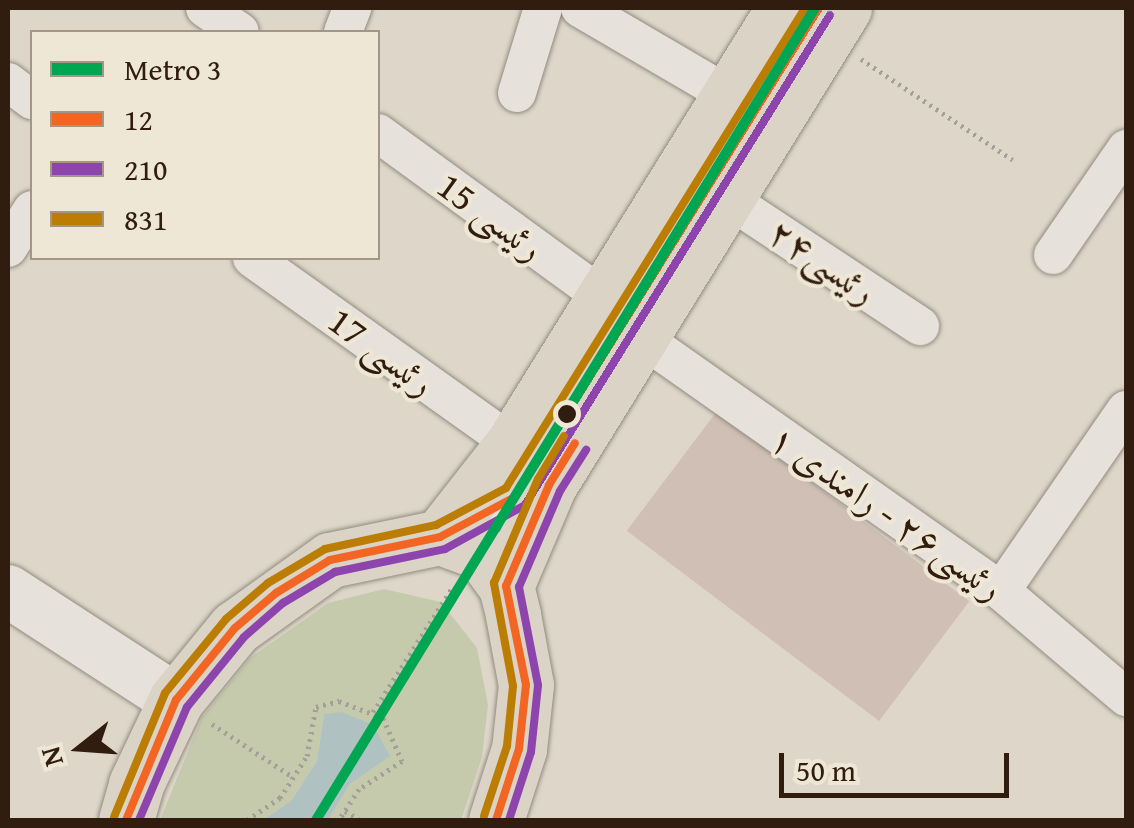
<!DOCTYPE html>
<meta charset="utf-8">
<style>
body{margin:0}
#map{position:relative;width:1134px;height:828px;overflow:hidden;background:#ded7c9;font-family:"Gentium Book Plus",Amiri,serif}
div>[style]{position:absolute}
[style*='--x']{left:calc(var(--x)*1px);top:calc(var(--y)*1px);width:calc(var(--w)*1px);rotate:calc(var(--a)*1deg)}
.green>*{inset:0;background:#c6caac}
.water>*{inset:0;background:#afc1c1}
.building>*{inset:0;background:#d0bfb4;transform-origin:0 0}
.path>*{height:5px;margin-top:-2.5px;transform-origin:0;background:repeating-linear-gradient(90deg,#a49f98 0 2.5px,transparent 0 7.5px)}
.roads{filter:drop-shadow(0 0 2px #928b81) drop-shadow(0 0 2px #928b81)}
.lane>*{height:18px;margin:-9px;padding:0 9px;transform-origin:9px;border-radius:9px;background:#e6e2db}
.street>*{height:38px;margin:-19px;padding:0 19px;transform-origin:19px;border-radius:19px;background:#e6e2db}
.secondary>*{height:52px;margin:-26px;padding:0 26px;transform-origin:26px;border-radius:26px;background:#e6e2db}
.primary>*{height:55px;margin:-27.5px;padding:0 27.5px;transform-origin:27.5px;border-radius:27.5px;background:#dad3c6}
.bus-1>*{height:8px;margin:-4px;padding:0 4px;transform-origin:4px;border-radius:4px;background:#f26522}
.bus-2>*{height:8px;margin:-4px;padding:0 4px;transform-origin:4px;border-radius:4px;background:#8e44ad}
.bus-3>*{height:8px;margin:-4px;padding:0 4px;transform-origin:4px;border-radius:4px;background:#bc7d04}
.metro-1>*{height:10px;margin:-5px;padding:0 5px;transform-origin:5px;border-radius:5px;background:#00a651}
.dots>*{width:28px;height:28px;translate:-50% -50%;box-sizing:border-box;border:5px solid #efe7d6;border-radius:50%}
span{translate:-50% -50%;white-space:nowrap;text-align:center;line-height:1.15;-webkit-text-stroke:8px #efe7d6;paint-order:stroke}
.street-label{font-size:38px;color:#311d0f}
.frame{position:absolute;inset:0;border:10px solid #311d0f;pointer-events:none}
.legend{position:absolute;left:30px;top:30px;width:350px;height:230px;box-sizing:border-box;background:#efe7d6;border:2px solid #a39686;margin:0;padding:12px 18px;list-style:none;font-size:30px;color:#311d0f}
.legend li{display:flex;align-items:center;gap:20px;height:50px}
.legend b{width:50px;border:2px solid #a39686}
.north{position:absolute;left:30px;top:698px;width:100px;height:100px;-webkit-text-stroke:8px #efe7d6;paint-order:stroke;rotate:253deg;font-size:28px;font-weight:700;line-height:40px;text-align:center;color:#311d0f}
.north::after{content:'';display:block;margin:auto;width:35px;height:45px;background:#311d0f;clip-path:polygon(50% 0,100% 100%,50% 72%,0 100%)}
.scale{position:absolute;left:779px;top:753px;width:230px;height:45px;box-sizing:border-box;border:5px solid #311d0f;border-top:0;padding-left:12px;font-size:30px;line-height:35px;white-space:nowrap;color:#311d0f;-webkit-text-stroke:8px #efe7d6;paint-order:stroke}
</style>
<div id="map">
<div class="green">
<i style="clip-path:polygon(384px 589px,441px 602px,477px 648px,488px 705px,482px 757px,461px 820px,328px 820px,350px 784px,390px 755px,324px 714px,317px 761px,291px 801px,263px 820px,160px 820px,202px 717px,250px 658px,328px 603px)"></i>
</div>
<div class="water">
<i style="clip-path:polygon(342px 712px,373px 725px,390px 756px,350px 784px,328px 820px,263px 820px,291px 801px,317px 761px,324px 714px)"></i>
</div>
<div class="building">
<i style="left:717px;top:411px;width:316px;height:150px;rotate:37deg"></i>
</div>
<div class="path">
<i style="--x:861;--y:59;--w:182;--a:33.6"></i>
<i style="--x:373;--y:712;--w:147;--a:-57.5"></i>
<i style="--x:212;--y:724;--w:97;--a:33.2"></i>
<i style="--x:345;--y:811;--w:17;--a:31"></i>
<i style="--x:247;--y:820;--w:40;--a:-34"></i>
<i style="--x:280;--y:798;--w:50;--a:-57.3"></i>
<i style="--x:307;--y:756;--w:50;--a:-79.6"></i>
<i style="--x:316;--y:707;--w:24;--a:-15"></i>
<i style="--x:339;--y:701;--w:47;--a:21.1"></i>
<i style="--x:383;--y:718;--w:47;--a:66.2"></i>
<i style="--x:402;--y:761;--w:51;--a:146.9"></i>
<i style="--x:359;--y:789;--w:37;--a:123"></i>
</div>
<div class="roads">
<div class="lane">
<i style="--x:481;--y:515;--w:38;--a:-28"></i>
<i style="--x:515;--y:497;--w:21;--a:-59"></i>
</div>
<div class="street">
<i style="--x:205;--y:8;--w:42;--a:34.4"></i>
<i style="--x:580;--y:8;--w:173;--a:30.3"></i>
<i style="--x:343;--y:32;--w:26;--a:-69"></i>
<i style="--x:8;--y:82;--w:30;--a:37"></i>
<i style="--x:517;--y:93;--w:89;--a:-73"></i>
<i style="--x:378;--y:133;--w:280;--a:36.1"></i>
<i style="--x:725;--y:197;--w:234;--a:33.5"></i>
<i style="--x:8;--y:248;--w:45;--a:-57.7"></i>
<i style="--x:1053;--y:255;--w:129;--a:-55.4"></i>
<i style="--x:252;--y:258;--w:320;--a:35.5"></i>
<i style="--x:640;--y:337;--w:441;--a:35.1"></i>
<i style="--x:1001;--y:591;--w:164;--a:40.3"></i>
<i style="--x:1001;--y:591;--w:220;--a:-55.4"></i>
</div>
<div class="secondary">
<i style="--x:8;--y:591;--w:200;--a:33"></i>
</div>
<div class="primary">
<i style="--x:440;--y:537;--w:118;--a:-51.9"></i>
<i style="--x:513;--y:444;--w:513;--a:-58.14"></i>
<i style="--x:506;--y:586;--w:110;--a:-66.9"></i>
<i style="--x:549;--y:485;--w:561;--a:-58.27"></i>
<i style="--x:126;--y:820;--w:37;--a:-74"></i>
<i style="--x:136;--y:784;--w:93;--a:-64.5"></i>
<i style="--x:176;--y:700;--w:93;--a:-50.7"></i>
<i style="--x:235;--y:628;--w:117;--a:-35.6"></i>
<i style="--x:330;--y:560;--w:112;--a:-11.8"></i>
<i style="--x:440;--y:537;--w:44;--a:20.1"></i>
<i style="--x:481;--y:552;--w:42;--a:53.7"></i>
<i style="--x:506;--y:586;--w:30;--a:76"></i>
<i style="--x:513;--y:615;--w:71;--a:79.5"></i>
<i style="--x:526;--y:685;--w:64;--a:96.2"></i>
<i style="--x:519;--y:749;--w:75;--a:107.9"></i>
</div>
</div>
<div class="bus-1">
<i style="--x:126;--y:820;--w:130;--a:-67.4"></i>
<i style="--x:176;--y:700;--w:93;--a:-50.7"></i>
<i style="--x:235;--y:628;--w:54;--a:-40.5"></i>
<i style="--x:276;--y:593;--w:63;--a:-31.4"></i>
<i style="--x:330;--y:560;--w:112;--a:-11.8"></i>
<i style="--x:440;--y:537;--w:85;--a:-28.1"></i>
<i style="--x:515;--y:497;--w:576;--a:-58.13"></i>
<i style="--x:496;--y:820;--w:75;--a:-72.1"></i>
<i style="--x:519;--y:749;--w:64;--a:-83.8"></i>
<i style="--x:526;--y:685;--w:101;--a:-101.4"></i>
<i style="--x:506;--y:586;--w:110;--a:-66.9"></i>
<i style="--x:549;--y:485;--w:49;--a:-58.2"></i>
</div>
<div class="bus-2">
<i style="--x:139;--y:820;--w:123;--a:-67"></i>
<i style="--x:187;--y:707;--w:90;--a:-50.8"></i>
<i style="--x:244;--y:637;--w:52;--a:-41.1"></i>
<i style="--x:283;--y:603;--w:61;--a:-30.8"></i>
<i style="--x:335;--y:572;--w:112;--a:-11.8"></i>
<i style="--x:445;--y:549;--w:91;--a:-28.8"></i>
<i style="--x:525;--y:505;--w:577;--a:-58.1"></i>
<i style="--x:509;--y:820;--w:71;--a:-72.1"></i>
<i style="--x:531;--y:752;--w:67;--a:-84"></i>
<i style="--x:538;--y:685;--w:100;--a:-101"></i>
<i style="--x:519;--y:587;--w:104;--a:-66.9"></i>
<i style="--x:560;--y:491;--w:49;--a:-57.6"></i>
</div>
<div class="bus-3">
<i style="--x:484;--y:816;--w:74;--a:-71.8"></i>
<i style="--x:507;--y:746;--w:60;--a:-84.3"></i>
<i style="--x:513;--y:686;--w:105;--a:-100.5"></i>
<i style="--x:494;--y:583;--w:113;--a:-67.1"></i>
<i style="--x:538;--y:479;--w:50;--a:-58.8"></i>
<i style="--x:114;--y:817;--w:134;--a:-67.6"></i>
<i style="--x:165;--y:693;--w:96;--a:-50.5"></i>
<i style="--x:226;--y:619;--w:55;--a:-40.6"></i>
<i style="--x:268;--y:583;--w:66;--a:-30.8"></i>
<i style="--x:325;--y:549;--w:114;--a:-12.2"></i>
<i style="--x:436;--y:525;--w:79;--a:-27.9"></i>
<i style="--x:506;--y:488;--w:566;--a:-58.08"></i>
</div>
<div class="metro-1">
<i style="--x:316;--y:820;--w:953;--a:-58.43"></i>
</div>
<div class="dots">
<i style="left:567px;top:414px;background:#311d0f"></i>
</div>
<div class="street-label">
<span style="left:491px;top:216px;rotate:36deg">رئیسی 15</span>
<span style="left:823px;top:261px;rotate:34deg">رئیسی۲۴</span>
<span style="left:382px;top:351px;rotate:36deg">رئیسی 17</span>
<span style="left:887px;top:512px;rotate:35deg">رئیسی۲۶ - رامندی ۱</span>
</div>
<div class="frame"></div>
<ul class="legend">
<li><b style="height:12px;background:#00a651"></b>Metro 3</li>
<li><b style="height:12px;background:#f26522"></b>12</li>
<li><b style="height:12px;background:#8e44ad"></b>210</li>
<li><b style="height:12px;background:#bc7d04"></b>831</li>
</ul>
<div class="north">N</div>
<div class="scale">50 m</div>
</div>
